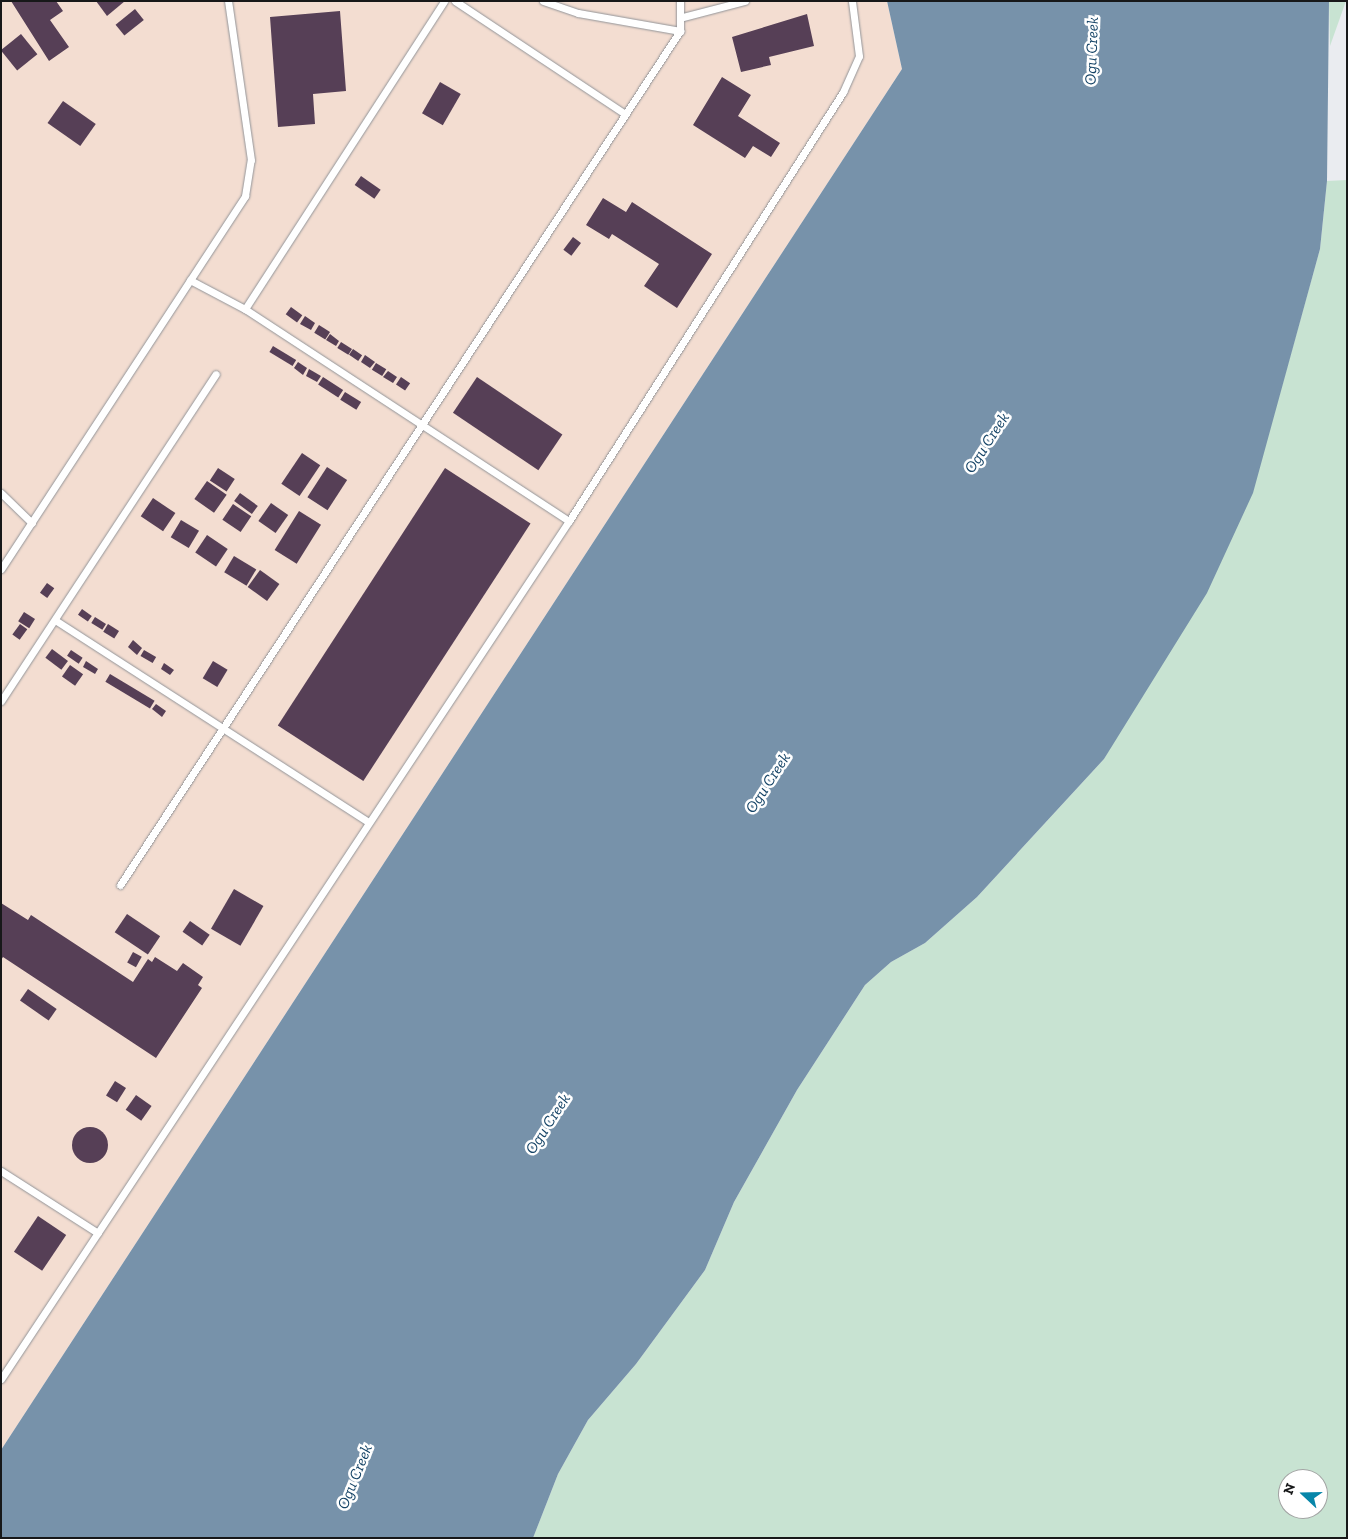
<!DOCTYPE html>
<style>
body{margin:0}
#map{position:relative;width:1348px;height:1539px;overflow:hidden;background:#eaecf0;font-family:"Zilla Slab",serif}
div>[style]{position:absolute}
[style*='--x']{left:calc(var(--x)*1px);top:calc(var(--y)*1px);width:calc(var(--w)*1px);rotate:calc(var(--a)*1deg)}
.industrial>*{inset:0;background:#f3ddd1}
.green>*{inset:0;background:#c8e3d2}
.water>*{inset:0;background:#7792aa}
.building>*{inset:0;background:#563f56;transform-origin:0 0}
.round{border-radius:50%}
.roads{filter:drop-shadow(0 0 1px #929498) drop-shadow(0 0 1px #929498)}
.service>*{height:7px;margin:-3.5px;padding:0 3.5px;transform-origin:3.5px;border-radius:3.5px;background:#fff}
span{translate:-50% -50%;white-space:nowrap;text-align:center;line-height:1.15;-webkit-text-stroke:5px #fff;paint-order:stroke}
.water-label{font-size:16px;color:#144366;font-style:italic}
.frame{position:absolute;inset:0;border:2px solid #171819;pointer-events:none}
.north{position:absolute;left:1278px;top:1469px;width:50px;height:50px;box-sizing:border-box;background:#fff;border:1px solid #a2a3a3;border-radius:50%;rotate:291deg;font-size:14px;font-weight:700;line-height:20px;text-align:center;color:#171819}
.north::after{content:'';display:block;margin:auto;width:18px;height:22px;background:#0786a9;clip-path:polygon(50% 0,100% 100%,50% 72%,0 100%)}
</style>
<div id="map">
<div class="industrial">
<i style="clip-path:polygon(1px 1px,887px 1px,902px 69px,1px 1450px)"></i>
</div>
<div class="green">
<i style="clip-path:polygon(1329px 1px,1346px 1px,1330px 46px)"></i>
<i style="clip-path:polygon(evenodd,1347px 180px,1347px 1538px,533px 1538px,558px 1474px,588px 1420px,636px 1364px,705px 1270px,734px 1202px,797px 1090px,865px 985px,891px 962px,925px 943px,977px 897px,1104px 759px,1252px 493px,1320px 249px,1327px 181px,1347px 180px,1288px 1479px,1318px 1479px,1318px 1509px,1288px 1509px,1288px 1479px)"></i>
</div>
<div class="water">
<i style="clip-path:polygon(887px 1px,1329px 1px,1327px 181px,1320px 249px,1253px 493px,1207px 593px,1104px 759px,977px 897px,925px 943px,891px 962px,865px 985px,797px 1090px,734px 1202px,705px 1270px,636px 1364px,588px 1420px,558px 1474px,533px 1538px,1px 1538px,1px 1450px,902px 69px)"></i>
</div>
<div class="building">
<i style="clip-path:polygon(11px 1px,56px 1px,63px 11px,50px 20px,69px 47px,49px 61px)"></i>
<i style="clip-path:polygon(96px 1px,125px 1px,107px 16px)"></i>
<i style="left:135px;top:9px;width:14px;height:25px;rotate:51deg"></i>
<i style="clip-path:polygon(340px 11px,346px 91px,313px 94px,315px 124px,278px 127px,270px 17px)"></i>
<i style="clip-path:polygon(807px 14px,814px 46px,769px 57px,771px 65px,741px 72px,732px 37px)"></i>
<i style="left:21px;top:34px;width:26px;height:26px;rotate:51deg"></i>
<i style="clip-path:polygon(722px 77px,751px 95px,738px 116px,780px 143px,771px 157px,753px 146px,745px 158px,693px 125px)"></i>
<i style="left:440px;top:82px;width:24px;height:36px;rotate:30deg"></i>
<i style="left:63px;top:101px;width:40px;height:27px;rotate:35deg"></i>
<i style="left:361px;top:176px;width:24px;height:11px;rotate:35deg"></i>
<i style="clip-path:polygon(603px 198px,626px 212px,632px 202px,712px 254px,677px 308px,644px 286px,659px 264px,612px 234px,609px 239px,586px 225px)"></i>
<i style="left:573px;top:237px;width:10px;height:16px;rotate:37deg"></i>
<i style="left:291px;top:307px;width:14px;height:9px;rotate:36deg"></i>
<i style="clip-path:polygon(305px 316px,315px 323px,311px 330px,300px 324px)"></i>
<i style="left:319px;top:325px;width:13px;height:9px;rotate:32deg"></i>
<i style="clip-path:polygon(330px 334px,339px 341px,336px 346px,326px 340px)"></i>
<i style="left:341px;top:342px;width:13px;height:7px;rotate:32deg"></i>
<i style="left:273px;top:346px;width:27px;height:7px;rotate:31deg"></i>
<i style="left:353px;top:349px;width:11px;height:7px;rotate:34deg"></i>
<i style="clip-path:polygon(365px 355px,375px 362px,370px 368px,361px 362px)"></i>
<i style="clip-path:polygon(298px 362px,307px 368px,303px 375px,294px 368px)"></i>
<i style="left:376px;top:363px;width:12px;height:8px;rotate:31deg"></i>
<i style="clip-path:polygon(309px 369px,321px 376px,317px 382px,306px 376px)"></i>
<i style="clip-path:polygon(388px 371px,397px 377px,393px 383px,383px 377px)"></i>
<i style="left:323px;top:377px;width:24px;height:9px;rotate:33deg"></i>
<i style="left:401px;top:377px;width:11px;height:9px;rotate:34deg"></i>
<i style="left:477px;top:377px;width:103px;height:43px;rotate:34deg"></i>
<i style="left:345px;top:392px;width:19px;height:9px;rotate:32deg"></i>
<i style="left:302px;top:453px;width:22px;height:37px;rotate:34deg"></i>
<i style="left:327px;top:467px;width:24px;height:36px;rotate:33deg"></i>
<i style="left:218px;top:468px;width:20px;height:15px;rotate:33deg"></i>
<i style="left:445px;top:468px;width:102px;height:307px;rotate:33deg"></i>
<i style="left:207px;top:481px;width:24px;height:22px;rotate:35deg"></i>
<i style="left:240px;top:493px;width:22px;height:10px;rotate:36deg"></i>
<i style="left:153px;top:498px;width:27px;height:22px;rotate:34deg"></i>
<i style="left:271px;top:503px;width:21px;height:22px;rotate:35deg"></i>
<i style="left:233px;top:504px;width:22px;height:19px;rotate:34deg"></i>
<i style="left:299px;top:511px;width:26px;height:46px;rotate:32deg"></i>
<i style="left:181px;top:520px;width:21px;height:20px;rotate:31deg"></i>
<i style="left:207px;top:535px;width:25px;height:21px;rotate:34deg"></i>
<i style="left:234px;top:556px;width:26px;height:19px;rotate:31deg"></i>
<i style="left:260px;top:570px;width:24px;height:21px;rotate:36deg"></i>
<i style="left:47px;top:583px;width:9px;height:12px;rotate:36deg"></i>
<i style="left:82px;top:609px;width:12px;height:7px;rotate:35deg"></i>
<i style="left:24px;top:612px;width:13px;height:11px;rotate:32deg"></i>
<i style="left:95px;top:617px;width:13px;height:7px;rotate:32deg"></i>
<i style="left:20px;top:624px;width:9px;height:13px;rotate:36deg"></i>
<i style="left:108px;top:624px;width:13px;height:9px;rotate:32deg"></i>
<i style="clip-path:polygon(133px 640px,142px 648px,137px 655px,128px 647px)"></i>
<i style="left:52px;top:649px;width:20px;height:11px;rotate:37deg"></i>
<i style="left:71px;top:650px;width:14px;height:7px;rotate:34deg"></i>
<i style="left:144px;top:650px;width:14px;height:7px;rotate:30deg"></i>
<i style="clip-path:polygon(86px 661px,98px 669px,95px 674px,83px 667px)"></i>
<i style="left:213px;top:661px;width:17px;height:20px;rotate:31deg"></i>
<i style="clip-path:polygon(164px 663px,174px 670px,170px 675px,161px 669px)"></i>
<i style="left:70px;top:665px;width:16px;height:14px;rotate:35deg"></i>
<i style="left:110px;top:674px;width:52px;height:9px;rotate:31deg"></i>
<i style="clip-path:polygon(156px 704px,166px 711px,162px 717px,152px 709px)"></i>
<i style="left:234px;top:889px;width:34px;height:46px;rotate:30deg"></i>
<i style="clip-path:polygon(1px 903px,28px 920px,31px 915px,133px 982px,148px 959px,152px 962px,155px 957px,177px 971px,183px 963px,203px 977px,198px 985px,202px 988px,156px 1058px,3px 957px,1px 960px)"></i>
<i style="left:127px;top:914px;width:40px;height:22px;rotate:34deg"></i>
<i style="left:190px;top:921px;width:24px;height:13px;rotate:35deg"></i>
<i style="left:133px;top:952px;width:10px;height:12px;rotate:29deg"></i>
<i style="left:28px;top:989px;width:35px;height:14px;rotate:35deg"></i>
<i style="left:115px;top:1081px;width:13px;height:17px;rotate:32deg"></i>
<i style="left:136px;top:1095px;width:19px;height:18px;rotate:35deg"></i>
<i class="round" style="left:72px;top:1127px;width:36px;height:36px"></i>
<i style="left:38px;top:1216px;width:34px;height:43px;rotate:34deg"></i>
</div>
<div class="roads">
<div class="service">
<i style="--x:455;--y:1;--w:204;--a:33.6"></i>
<i style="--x:543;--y:1;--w:37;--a:19"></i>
<i style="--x:578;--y:13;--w:104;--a:10"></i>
<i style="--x:683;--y:17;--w:64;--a:-14.5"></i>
<i style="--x:190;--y:280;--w:62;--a:27.8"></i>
<i style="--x:245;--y:309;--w:387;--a:33.2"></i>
<i style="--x:245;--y:309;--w:367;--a:-57.1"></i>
<i style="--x:1;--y:493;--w:43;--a:44.1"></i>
<i style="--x:1;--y:569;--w:446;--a:-56.8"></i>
<i style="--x:245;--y:196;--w:36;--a:-81"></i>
<i style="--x:251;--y:160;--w:161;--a:-98.2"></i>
<i style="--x:55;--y:620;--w:373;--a:32.8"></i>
<i style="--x:1;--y:701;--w:391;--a:-56.7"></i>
<i style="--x:120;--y:885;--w:1021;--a:-56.75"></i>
<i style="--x:680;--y:31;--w:30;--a:-90"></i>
<i style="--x:1;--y:1171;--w:115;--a:32.6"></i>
<i style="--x:1;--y:1379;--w:1029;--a:-56.5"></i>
<i style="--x:569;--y:521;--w:509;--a:-57.43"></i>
<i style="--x:843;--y:92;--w:39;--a:-66"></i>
<i style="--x:859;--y:56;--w:55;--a:-97.3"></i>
</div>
</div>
<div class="water-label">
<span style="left:1092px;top:51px;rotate:-88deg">Ogu Creek</span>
<span style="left:987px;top:443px;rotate:-57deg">Ogu Creek</span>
<span style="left:768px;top:783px;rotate:-57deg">Ogu Creek</span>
<span style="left:548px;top:1124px;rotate:-57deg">Ogu Creek</span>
<span style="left:355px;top:1477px;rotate:-68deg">Ogu Creek</span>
</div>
<div class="frame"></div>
<div class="north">N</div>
</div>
